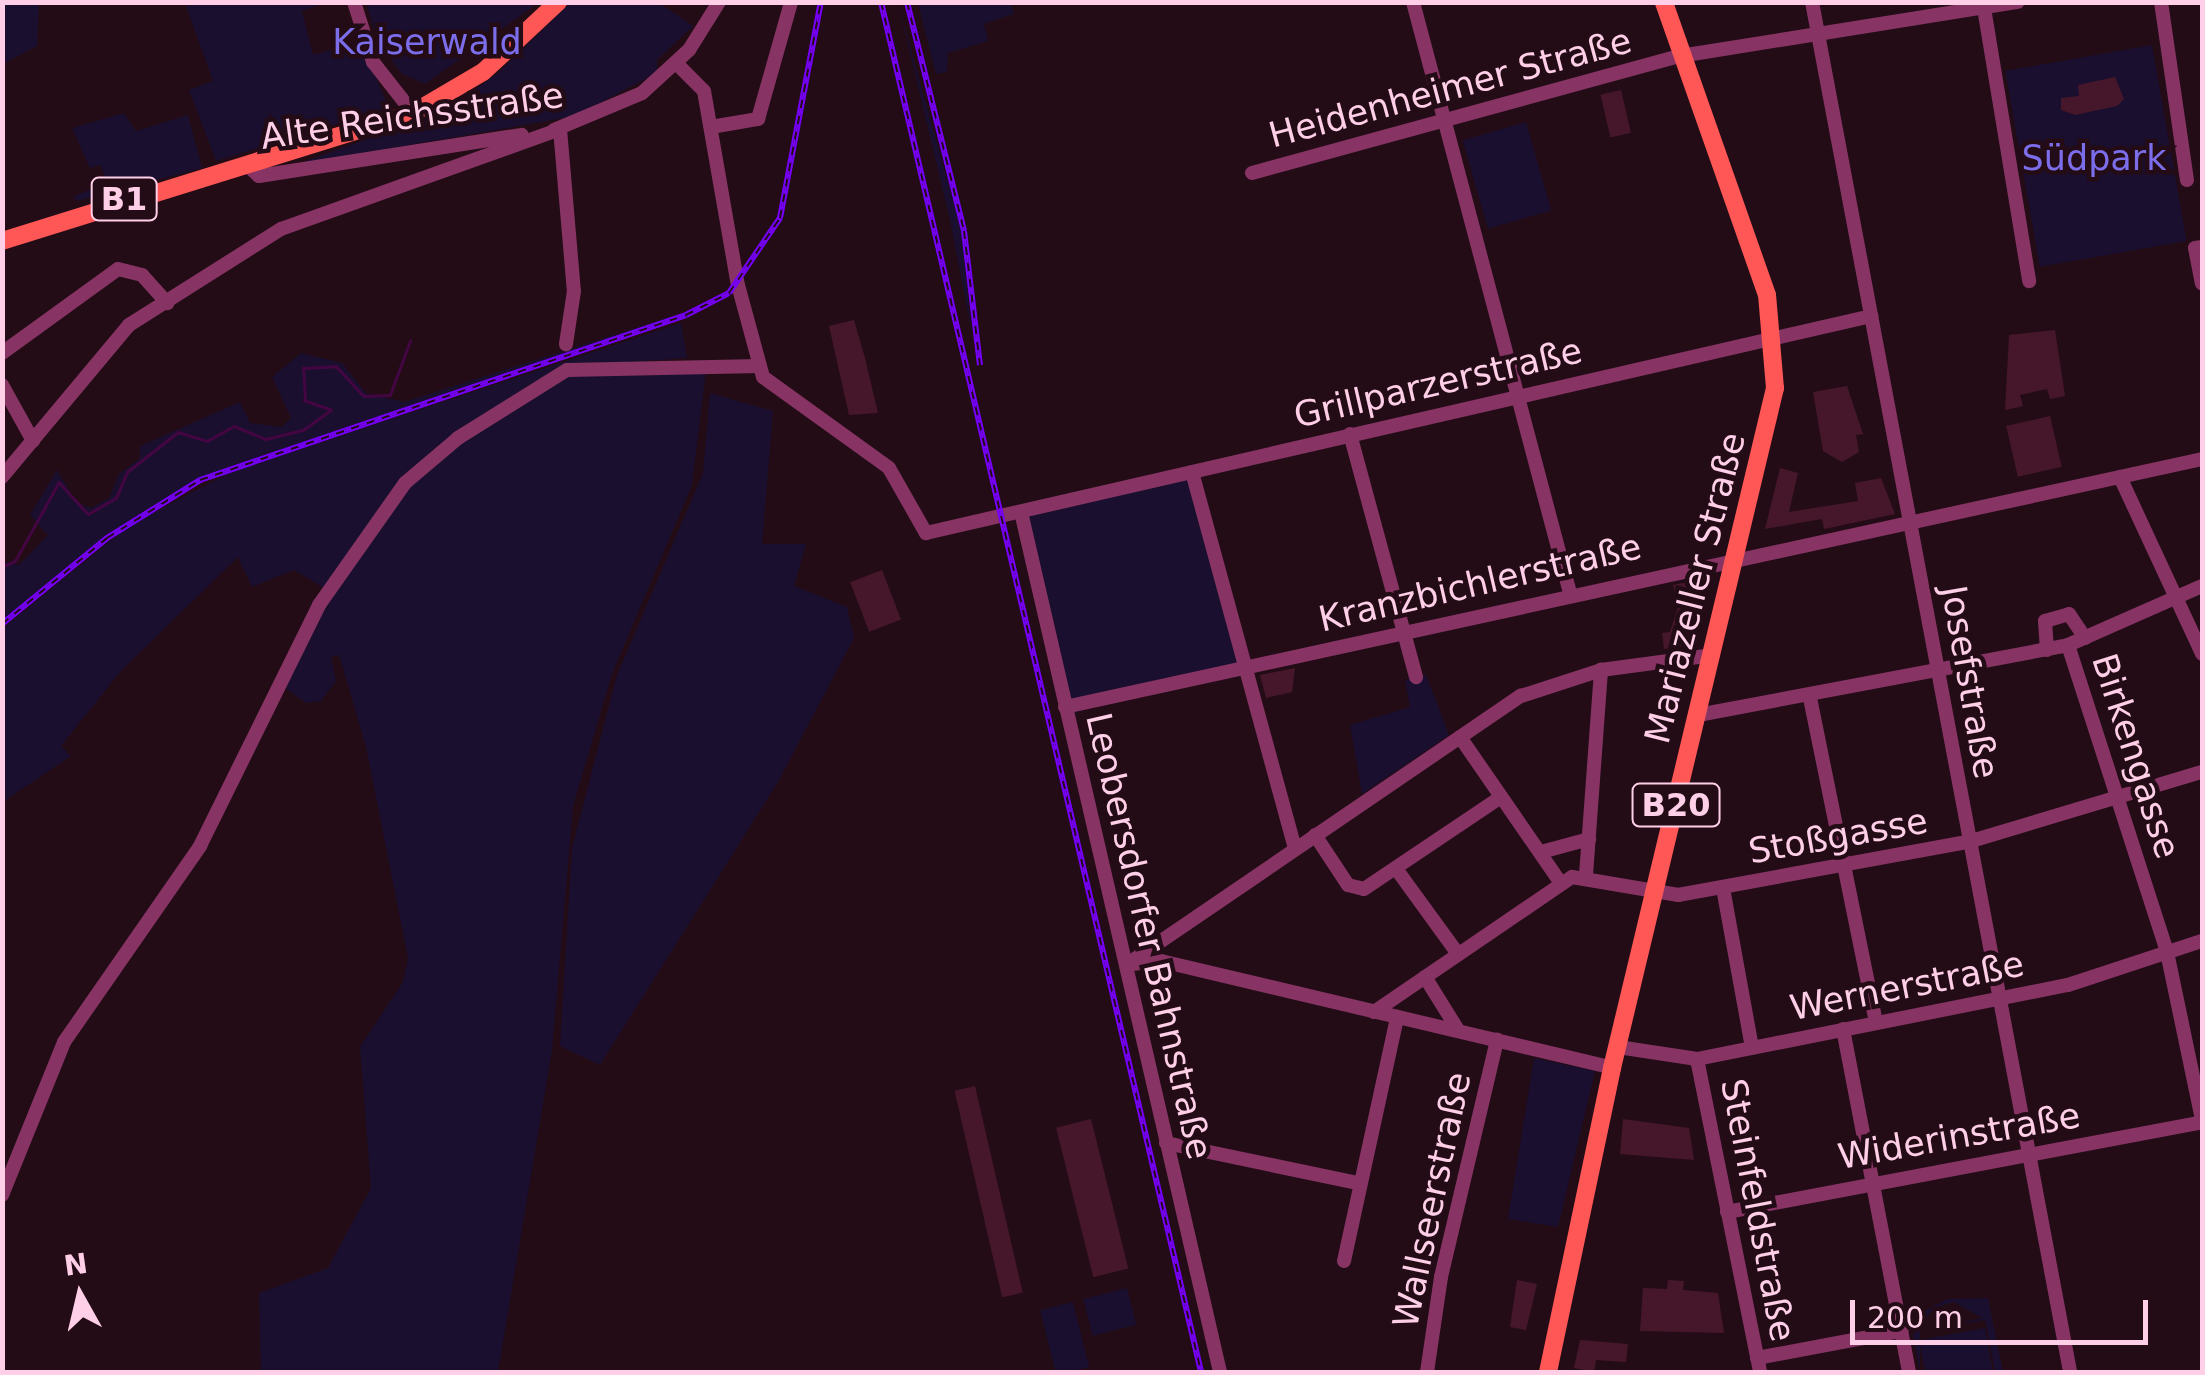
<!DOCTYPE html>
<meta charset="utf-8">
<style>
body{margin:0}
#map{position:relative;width:2205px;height:1375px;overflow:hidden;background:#240c17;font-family:"DejaVu Sans",sans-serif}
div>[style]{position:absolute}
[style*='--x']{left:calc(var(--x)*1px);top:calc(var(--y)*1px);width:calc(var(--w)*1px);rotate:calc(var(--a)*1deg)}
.green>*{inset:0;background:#1a0f2e;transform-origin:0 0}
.stream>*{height:2.5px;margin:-1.25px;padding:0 1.25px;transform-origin:1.25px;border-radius:1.25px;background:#440643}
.building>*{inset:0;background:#46172b;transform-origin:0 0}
.minor>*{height:14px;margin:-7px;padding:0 7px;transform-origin:7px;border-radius:7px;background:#873464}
.major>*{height:18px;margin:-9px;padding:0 9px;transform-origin:9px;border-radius:9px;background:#ff5756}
.rail>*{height:6px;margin-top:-3px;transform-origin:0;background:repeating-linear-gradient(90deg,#240c17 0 8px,#7700fa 0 16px);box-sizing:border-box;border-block:2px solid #7700fa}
span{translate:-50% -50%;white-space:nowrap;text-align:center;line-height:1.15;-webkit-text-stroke:9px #240c17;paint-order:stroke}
.shield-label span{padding:2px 8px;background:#240c17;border:2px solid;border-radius:8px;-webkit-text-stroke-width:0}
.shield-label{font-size:32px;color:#ffcfe8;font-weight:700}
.park-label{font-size:35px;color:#7c6deb}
.street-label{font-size:35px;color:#ffcfe8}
.frame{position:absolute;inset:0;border:5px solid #ffcfe8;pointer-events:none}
.north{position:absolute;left:30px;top:1245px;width:100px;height:100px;-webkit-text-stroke:8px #240c17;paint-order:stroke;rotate:352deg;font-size:28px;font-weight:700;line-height:40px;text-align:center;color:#ffcfe8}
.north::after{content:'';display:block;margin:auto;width:35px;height:45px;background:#ffcfe8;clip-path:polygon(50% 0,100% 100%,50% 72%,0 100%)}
.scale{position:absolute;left:1850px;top:1300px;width:298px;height:45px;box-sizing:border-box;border:5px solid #ffcfe8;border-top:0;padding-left:12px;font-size:30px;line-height:35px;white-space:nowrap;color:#ffcfe8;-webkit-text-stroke:8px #240c17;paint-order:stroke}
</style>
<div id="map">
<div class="green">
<i style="clip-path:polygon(3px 2px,39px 3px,37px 46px,3px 64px)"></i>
<i style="clip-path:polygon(185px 3px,325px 3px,302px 11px,313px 55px,360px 41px,389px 108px,216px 161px,189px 90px,213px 81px)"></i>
<i style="clip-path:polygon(366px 3px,366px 2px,538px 3px,425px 84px,402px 74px,378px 42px)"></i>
<i style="clip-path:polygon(570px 3px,659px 3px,693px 26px,657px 60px,657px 73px,575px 116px,295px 165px,445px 111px,498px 73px)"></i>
<i style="clip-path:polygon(898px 3px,961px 229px,972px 334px,950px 220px)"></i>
<i style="clip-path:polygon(918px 3px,1011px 3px,1014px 14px,984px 24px,988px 41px,948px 53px,947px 72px,936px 74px)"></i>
<i style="left:2152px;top:45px;width:199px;height:149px;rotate:80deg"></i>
<i style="clip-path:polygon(124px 113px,136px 131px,188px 115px,202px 168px,77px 201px,73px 197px,107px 182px,100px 165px,90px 168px,72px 128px)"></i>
<i style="left:1526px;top:122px;width:92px;height:66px;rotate:74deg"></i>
<i style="clip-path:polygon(685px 312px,199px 478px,105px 536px,3px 620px,2px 562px,19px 565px,48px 535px,30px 515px,57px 470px,76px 502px,91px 508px,109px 498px,119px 474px,140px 458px,140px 446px,240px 402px,250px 423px,282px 427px,291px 418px,272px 377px,301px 353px,342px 363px,366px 393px,404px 402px)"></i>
<i style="clip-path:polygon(681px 323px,687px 358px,566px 366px,390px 493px,324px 588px,294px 570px,252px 587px,238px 557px,121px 671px,61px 746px,71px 756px,3px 802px,3px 628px,128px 526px,233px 471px)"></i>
<i style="clip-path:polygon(706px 370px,692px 485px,612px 674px,573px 806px,552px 1050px,498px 1372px,261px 1372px,259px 1293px,328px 1268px,371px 1188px,360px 1047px,403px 982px,408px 958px,366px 747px,339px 655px,331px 657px,336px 681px,321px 701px,306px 703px,285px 688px,322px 608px,397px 498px,446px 453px,569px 375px)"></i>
<i style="clip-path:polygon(710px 393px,773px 411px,762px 544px,806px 544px,794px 586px,847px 607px,854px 638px,778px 782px,600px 1065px,560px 1046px,572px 848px,617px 675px,703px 473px)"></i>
<i style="left:1192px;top:472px;width:202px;height:176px;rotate:75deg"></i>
<i style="clip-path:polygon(1426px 675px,1449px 735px,1362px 794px,1350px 725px,1410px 707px,1405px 680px)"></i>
<i style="clip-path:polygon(1534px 1058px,1595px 1071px,1558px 1227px,1508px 1219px)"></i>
<i style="left:1127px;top:1288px;width:38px;height:45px;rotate:76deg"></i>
<i style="clip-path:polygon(1988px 1298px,2003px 1372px,1995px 1372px,1985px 1320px,1936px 1329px,1982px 1318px,1954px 1302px,1934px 1308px,1920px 1326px,1920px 1372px,1913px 1335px,1923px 1312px,1947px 1299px)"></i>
<i style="left:1073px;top:1302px;width:67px;height:34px;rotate:76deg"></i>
<i style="clip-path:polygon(1985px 1328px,1993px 1372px,1925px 1372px,1919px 1340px)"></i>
</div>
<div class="stream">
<i style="--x:2;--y:567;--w:14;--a:-25"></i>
<i style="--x:15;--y:561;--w:90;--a:-60.9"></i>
<i style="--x:59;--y:482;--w:43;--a:47.8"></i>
<i style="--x:88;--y:514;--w:32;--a:-30"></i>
<i style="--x:116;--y:498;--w:28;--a:-67"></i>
<i style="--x:127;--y:472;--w:65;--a:-38.1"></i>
<i style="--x:178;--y:432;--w:30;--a:17"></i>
<i style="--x:207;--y:441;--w:31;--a:-29"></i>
<i style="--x:234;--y:426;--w:35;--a:22"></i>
<i style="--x:266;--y:439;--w:38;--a:-14"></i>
<i style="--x:303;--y:430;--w:34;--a:-36"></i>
<i style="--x:331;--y:410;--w:28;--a:-161"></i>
<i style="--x:305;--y:401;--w:33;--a:-93"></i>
<i style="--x:303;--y:368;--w:33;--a:-3"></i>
<i style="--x:336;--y:366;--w:41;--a:47"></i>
<i style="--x:364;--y:396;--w:26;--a:-2"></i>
<i style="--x:390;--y:395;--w:58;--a:-69.7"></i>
</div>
<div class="building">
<i style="clip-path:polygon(2115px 77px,2124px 99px,2117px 106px,2075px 115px,2061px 110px,2061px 98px,2079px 96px,2078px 85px)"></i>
<i style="left:1621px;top:90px;width:44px;height:21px;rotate:77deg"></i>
<i style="clip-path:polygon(854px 320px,865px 358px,878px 413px,849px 415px,829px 326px)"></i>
<i style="clip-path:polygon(2055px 330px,2065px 396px,2050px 399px,2047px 389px,2020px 395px,2023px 406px,2005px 410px,2009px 335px)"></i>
<i style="clip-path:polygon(1847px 386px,1863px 434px,1856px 435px,1859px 452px,1842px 462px,1823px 451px,1813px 392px)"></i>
<i style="left:2050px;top:416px;width:52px;height:45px;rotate:77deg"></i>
<i style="clip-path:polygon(1780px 468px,1798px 473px,1789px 512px,1858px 501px,1855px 483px,1881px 478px,1895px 514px,1824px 529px,1822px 519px,1765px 529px)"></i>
<i style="left:882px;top:570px;width:53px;height:34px;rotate:69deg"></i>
<i style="clip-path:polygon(1708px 578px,1692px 645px,1664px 649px,1662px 633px,1670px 632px,1682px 594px,1675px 596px,1673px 585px)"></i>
<i style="clip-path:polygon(1295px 668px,1292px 692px,1266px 698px,1260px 675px)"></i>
<i style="left:975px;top:1086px;width:212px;height:21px;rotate:77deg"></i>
<i style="left:1091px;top:1119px;width:154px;height:36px;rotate:76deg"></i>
<i style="clip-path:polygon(1623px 1119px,1689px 1128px,1694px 1160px,1620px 1154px)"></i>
<i style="clip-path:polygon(1517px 1280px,1537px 1284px,1526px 1330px,1510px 1327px)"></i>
<i style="clip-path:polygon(1668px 1280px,1684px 1281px,1683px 1290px,1718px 1293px,1724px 1333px,1640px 1331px,1643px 1288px,1667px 1289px)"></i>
<i style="clip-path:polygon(1580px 1340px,1628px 1344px,1626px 1362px,1596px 1360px,1594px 1372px,1574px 1368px)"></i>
</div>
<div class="minor">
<i style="--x:354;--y:2;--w:63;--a:72.4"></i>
<i style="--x:373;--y:62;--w:65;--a:51.9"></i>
<i style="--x:1413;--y:2;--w:611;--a:75.12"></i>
<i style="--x:1812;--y:2;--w:1394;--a:79.33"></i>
<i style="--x:1983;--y:2;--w:283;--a:80.6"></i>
<i style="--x:2161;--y:2;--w:180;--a:81.7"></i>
<i style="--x:677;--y:64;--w:38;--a:45"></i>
<i style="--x:704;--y:91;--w:197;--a:80.1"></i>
<i style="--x:738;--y:285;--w:95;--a:74.8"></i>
<i style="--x:763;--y:377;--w:155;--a:35.8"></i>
<i style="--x:889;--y:468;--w:75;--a:60.4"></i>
<i style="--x:926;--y:533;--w:970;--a:-12.93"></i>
<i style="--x:711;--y:127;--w:48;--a:-9.7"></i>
<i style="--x:758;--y:119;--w:122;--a:-74.2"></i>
<i style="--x:560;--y:129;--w:163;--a:85.1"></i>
<i style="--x:574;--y:291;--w:54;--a:98.6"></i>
<i style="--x:554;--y:130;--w:95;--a:-22.8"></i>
<i style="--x:642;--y:93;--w:64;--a:-42.5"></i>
<i style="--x:689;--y:50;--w:57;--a:-58"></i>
<i style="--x:247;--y:165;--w:16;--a:43"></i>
<i style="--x:259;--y:176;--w:266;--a:-8.9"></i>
<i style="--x:1252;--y:173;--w:444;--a:-15.3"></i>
<i style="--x:1680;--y:56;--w:342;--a:-9.1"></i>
<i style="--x:2202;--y:247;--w:7;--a:172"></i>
<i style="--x:2195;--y:248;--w:36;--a:79"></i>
<i style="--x:2;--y:353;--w:143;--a:-35.9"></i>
<i style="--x:118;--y:269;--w:25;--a:14"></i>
<i style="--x:142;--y:275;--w:38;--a:48"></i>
<i style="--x:2;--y:385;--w:64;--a:61"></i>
<i style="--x:1350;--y:434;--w:252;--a:74.8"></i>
<i style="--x:1192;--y:472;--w:390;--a:74.7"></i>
<i style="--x:2;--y:477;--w:198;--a:-50.1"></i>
<i style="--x:129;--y:325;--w:180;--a:-32.3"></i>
<i style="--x:281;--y:229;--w:296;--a:-19.7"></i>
<i style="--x:2120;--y:477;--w:195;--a:65.1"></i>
<i style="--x:1021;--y:512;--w:883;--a:76.97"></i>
<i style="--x:2068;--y:645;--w:323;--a:72.1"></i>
<i style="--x:2167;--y:952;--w:171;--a:78.2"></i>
<i style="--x:2047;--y:650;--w:29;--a:-94"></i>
<i style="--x:2045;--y:621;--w:25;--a:-16"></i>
<i style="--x:2069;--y:614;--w:29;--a:56"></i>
<i style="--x:1810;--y:698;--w:331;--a:78.5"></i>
<i style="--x:1065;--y:707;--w:1164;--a:-12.3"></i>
<i style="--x:1698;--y:715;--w:377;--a:-10.7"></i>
<i style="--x:2068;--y:645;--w:146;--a:-23.8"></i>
<i style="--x:1460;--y:737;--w:176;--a:55.4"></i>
<i style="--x:1315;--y:835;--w:60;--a:56.6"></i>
<i style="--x:1348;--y:885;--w:16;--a:14"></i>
<i style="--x:1364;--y:889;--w:165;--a:-33.9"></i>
<i style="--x:1541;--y:852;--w:50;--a:-15.2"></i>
<i style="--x:1397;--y:870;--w:104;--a:54"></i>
<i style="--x:1586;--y:875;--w:206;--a:-85.8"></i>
<i style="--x:1723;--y:888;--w:162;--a:79.7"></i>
<i style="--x:1132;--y:964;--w:29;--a:-6"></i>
<i style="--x:1161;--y:961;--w:464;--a:13.3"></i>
<i style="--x:1126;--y:965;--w:478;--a:-34.3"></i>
<i style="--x:1521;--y:696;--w:84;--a:-18"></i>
<i style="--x:1601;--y:670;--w:113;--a:-7.6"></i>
<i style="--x:1425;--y:977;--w:62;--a:58.1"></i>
<i style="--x:1374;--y:1012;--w:240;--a:-34.3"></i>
<i style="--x:1572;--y:877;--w:108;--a:9.6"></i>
<i style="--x:1678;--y:895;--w:295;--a:-10.4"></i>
<i style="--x:1968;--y:842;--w:244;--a:-16.7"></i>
<i style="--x:1843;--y:1029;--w:349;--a:79.1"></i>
<i style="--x:1618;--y:1047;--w:80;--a:8.6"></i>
<i style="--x:1697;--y:1059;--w:378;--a:-11.3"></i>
<i style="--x:2068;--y:985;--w:141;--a:-18.2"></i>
<i style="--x:1697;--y:1059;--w:319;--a:78.6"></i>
<i style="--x:1166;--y:1143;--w:195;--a:11.8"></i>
<i style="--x:2;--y:1195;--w:165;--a:-67.9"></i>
<i style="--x:64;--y:1042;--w:239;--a:-55.2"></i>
<i style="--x:200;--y:846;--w:269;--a:-63.7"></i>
<i style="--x:319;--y:605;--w:149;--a:-54.8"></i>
<i style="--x:405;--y:483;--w:70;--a:-40.3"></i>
<i style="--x:458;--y:438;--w:128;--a:-32"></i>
<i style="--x:567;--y:370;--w:193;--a:-1.2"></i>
<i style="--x:1727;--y:1212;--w:483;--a:-10.7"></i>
<i style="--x:1344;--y:1261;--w:250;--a:-77.7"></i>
<i style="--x:1757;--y:1358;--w:147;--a:-10.6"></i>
<i style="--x:1427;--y:1372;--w:96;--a:-81.6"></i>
<i style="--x:1441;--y:1277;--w:244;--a:-76.7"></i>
</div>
<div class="major">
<i style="--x:2;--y:241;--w:430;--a:-17.3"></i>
<i style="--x:413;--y:113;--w:81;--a:-30.4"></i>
<i style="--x:483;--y:72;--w:103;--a:-43"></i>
<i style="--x:1548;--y:1372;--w:311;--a:-78.1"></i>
<i style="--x:1612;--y:1068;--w:699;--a:-76.52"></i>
<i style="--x:1775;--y:388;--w:93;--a:-94.9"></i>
<i style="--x:1767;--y:295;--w:311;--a:-109.4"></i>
</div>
<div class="rail">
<i style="--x:881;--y:2;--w:1407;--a:76.85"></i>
<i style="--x:907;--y:2;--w:236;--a:76"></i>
<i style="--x:964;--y:231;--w:135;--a:83.2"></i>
<i style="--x:2;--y:624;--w:136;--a:-39.3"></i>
<i style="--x:107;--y:538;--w:110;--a:-31.9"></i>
<i style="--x:200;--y:480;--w:513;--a:-18.75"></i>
<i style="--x:686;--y:315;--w:48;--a:-27.1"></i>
<i style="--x:729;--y:293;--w:91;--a:-55.8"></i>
<i style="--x:780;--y:218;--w:220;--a:-79.3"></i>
</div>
<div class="shield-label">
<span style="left:124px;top:199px">B1</span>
<span style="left:1676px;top:805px">B20</span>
</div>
<div class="park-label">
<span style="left:427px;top:42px">Kaiserwald</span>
<span style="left:2094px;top:158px">Südpark</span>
</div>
<div class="street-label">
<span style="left:1450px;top:88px;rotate:-15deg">Heidenheimer Straße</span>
<span style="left:412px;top:116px;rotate:-8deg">Alte Reichsstraße</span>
<span style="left:1438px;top:383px;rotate:-13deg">Grillparzerstraße</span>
<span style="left:1480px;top:583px;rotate:-13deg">Kranzbichlerstraße</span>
<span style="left:1695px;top:588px;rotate:-76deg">Mariazeller Straße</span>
<span style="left:1970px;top:682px;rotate:80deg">Josefstraße</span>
<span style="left:2136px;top:756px;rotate:72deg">Birkengasse</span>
<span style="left:1838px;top:836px;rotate:-10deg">Stoßgasse</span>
<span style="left:1149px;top:936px;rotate:77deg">Leobersdorfer Bahnstraße</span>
<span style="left:1907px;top:986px;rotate:-11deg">Wernerstraße</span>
<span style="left:1959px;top:1136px;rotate:-10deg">Widerinstraße</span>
<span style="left:1432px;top:1200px;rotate:-78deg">Wallseerstraße</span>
<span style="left:1758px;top:1210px;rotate:79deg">Steinfeldstraße</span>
</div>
<div class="frame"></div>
<div class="north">N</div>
<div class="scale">200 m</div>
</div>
